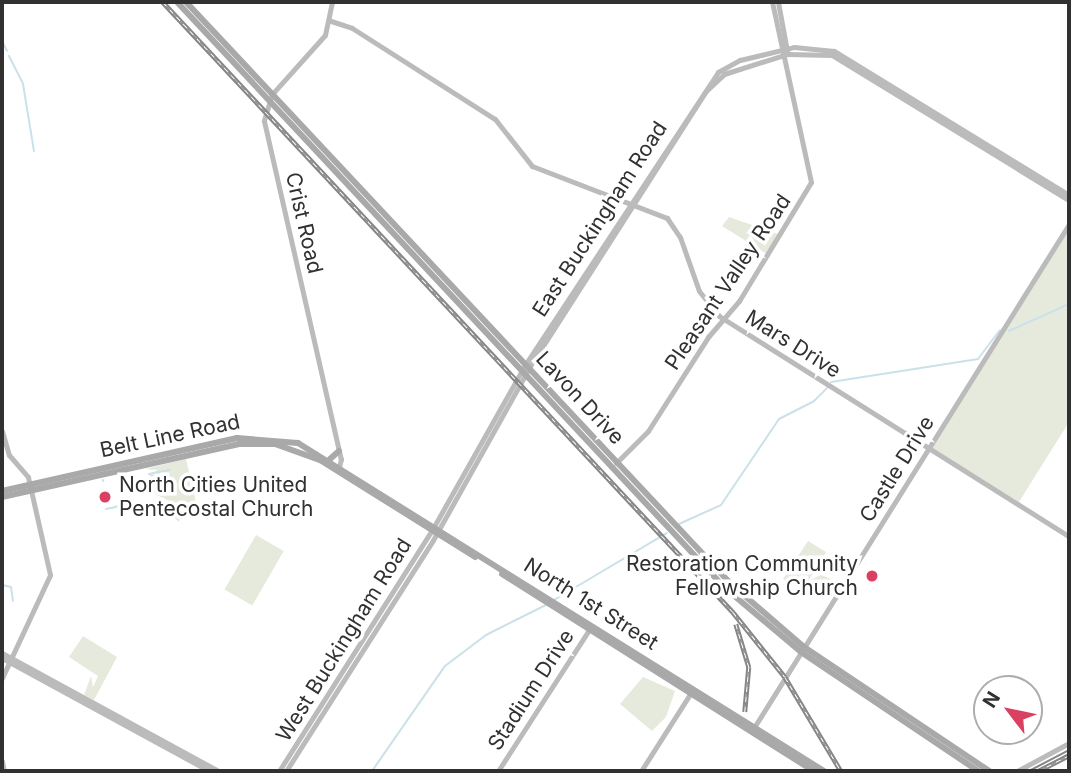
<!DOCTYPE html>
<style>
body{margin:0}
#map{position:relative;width:1071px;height:773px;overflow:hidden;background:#fff;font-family:Inter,sans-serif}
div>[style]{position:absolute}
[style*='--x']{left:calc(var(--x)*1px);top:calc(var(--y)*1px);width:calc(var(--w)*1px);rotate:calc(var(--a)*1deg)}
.green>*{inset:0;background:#e5eadd;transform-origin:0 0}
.stream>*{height:2px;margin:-1px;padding:0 1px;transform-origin:1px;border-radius:1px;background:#cbe1e9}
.secondary>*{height:5px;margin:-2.5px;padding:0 2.5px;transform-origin:2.5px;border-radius:2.5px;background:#bbb}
.primary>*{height:6px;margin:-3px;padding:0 3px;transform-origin:3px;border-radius:3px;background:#a9a9a9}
.tram>*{height:2px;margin:-1px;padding:0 1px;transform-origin:1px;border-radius:1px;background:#868686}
.rail>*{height:4.5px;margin-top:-2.25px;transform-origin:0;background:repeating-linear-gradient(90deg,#fff 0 5px,#868686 0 10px);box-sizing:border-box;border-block:2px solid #868686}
.dots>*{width:19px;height:19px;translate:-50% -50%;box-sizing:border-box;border:4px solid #fff;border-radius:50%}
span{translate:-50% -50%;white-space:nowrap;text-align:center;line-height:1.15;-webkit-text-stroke:7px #fff;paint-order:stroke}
.street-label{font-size:21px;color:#313131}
.poi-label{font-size:21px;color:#313131}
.left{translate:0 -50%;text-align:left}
.right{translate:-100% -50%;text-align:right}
.frame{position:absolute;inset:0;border:4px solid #313131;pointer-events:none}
.north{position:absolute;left:973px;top:675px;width:70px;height:70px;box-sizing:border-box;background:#fff;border:2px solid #adadad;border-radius:50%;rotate:302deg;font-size:19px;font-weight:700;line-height:28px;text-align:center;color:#313131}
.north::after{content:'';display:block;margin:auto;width:24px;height:32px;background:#da405f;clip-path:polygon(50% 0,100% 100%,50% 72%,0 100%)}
</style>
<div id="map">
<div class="green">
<i style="clip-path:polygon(729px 217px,778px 234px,767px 254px,722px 226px)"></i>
<i style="clip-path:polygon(1069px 228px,1069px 422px,1019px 502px,931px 447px)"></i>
<i style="clip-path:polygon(186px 459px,198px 511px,181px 516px,179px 522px,167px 512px,169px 501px,155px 494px,149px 474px,158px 470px,145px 469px)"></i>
<i style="left:256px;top:535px;width:32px;height:63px;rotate:30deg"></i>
<i style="clip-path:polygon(808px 541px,826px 552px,808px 581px,821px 575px,836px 581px,824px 599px,783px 579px)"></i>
<i style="clip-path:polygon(83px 636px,117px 657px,94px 700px,84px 695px,91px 676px,93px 687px,98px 676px,69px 657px)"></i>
<i style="clip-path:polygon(643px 677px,675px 691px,666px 717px,652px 731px,620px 704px)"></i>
</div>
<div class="stream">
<i style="--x:2;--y:41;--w:11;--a:63"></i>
<i style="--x:9;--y:56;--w:31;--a:63"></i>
<i style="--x:23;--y:84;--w:68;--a:80.7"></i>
<i style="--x:1009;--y:331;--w:66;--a:-24.2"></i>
<i style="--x:831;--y:382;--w:149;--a:-8.9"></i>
<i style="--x:978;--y:359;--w:36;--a:-53"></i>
<i style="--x:149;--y:474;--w:21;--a:-11"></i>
<i style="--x:103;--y:481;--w:1;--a:-90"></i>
<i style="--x:123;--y:505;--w:5;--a:0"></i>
<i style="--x:112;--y:508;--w:10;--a:-17"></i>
<i style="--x:106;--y:509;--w:5;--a:-11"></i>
<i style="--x:679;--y:524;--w:46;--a:-24.3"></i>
<i style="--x:721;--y:505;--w:104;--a:-56"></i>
<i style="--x:779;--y:419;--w:38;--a:-27"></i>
<i style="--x:813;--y:402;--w:20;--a:-45"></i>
<i style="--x:2;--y:585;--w:9;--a:13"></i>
<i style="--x:11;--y:587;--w:14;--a:82"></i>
<i style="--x:554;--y:600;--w:131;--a:-30.7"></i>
<i style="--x:372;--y:771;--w:128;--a:-55.2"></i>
<i style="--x:445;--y:666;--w:51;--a:-37.1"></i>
<i style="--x:486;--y:635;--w:67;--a:-26.6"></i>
</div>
<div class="secondary">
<i style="--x:332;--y:2;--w:34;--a:102"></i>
<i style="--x:325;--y:35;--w:79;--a:131.9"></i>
<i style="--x:272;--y:94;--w:28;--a:107"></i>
<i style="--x:264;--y:121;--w:347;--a:77.2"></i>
<i style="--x:341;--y:459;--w:12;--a:104"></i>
<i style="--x:778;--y:2;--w:50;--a:79.6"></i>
<i style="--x:331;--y:21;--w:22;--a:18"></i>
<i style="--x:352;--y:28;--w:169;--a:32.5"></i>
<i style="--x:495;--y:119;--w:60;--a:51.8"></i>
<i style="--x:532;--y:166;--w:145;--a:21.1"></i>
<i style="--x:667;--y:218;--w:23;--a:56"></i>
<i style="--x:680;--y:237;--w:57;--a:70.6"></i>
<i style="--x:699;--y:291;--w:32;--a:51"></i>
<i style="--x:719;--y:316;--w:413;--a:32.2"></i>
<i style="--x:2;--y:431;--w:25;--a:74"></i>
<i style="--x:9;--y:455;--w:29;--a:49"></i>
<i style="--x:28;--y:477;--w:100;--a:77.3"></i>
<i style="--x:50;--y:575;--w:114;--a:115"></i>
<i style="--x:616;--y:463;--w:45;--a:-45"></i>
<i style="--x:648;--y:431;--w:112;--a:-57.4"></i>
<i style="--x:708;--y:337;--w:48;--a:-49.3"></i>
<i style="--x:739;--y:301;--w:139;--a:-58.8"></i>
<i style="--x:811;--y:182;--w:184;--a:-102.2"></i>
<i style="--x:2;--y:653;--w:246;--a:28.6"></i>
<i style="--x:2;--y:658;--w:236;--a:28.6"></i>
<i style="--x:753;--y:729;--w:596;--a:-57.96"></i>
<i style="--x:2;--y:761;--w:10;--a:79"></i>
<i style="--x:279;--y:771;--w:285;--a:-57.6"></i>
<i style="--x:432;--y:530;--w:189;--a:-60.6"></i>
<i style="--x:525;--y:365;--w:351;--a:-56.6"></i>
<i style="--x:718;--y:72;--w:25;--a:-29"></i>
<i style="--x:740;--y:60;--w:56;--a:-13.5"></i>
<i style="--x:794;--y:47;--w:40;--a:5.7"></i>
<i style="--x:834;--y:51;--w:276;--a:31.5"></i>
<i style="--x:286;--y:771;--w:274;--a:-57.5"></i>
<i style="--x:433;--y:540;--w:203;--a:-60.8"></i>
<i style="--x:532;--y:363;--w:322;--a:-57.4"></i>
<i style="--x:705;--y:92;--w:26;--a:-43"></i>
<i style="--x:724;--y:74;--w:66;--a:-17.6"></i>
<i style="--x:787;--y:54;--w:45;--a:1.3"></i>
<i style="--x:832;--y:55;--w:278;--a:31.5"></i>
<i style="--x:498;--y:771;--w:170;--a:-57.2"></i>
<i style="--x:641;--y:771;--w:95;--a:-57.5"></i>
<i style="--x:1017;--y:771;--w:59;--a:-28.3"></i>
</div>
<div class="primary">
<i style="--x:177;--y:2;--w:802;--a:46.92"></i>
<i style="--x:725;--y:588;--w:99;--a:40.1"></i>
<i style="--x:801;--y:652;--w:213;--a:33.9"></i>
<i style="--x:186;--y:2;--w:797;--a:46.88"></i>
<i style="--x:731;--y:584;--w:96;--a:40.8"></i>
<i style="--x:804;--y:647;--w:223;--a:33.8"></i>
<i style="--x:330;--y:459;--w:12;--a:-42"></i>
<i style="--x:2;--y:491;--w:241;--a:-12.7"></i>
<i style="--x:237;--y:438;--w:61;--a:4.7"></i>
<i style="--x:298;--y:443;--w:620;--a:31.95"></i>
<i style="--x:2;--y:497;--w:243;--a:-12.6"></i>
<i style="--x:239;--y:444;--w:36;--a:0"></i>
<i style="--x:275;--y:444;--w:48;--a:19.6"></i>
<i style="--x:320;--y:460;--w:183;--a:32"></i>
<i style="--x:502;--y:574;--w:369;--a:32.3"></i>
</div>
<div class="tram">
<i style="--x:1029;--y:771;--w:45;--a:-27.7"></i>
</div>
<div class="rail">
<i style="--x:163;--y:2;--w:835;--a:46.94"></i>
<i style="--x:733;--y:612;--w:83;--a:51.3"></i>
<i style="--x:785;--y:677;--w:109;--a:59.2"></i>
<i style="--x:736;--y:624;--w:45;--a:73.2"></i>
<i style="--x:749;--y:667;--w:45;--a:95.1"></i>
<i style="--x:1038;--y:771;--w:35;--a:-27"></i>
</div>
<div class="dots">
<i style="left:105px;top:497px;background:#da405f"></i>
<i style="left:872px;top:576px;background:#da405f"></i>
</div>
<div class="street-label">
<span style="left:600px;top:219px;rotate:-57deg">East Buckingham Road</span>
<span style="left:304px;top:223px;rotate:77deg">Crist Road</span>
<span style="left:728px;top:282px;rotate:-56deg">Pleasant Valley Road</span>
<span style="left:793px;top:344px;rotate:32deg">Mars Drive</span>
<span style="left:580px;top:398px;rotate:47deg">Lavon Drive</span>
<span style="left:170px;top:436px;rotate:-12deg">Belt Line Road</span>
<span style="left:897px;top:469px;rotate:-58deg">Castle Drive</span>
<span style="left:591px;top:604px;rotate:32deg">North 1st Street</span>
<span style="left:344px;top:640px;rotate:-58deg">West Buckingham Road</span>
<span style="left:531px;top:690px;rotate:-57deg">Stadium Drive</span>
</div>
<div class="poi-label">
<span class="left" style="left:119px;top:497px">North Cities United<br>Pentecostal Church</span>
<span class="right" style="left:858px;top:576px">Restoration Community<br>Fellowship Church</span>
</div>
<div class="frame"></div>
<div class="north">N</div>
</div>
